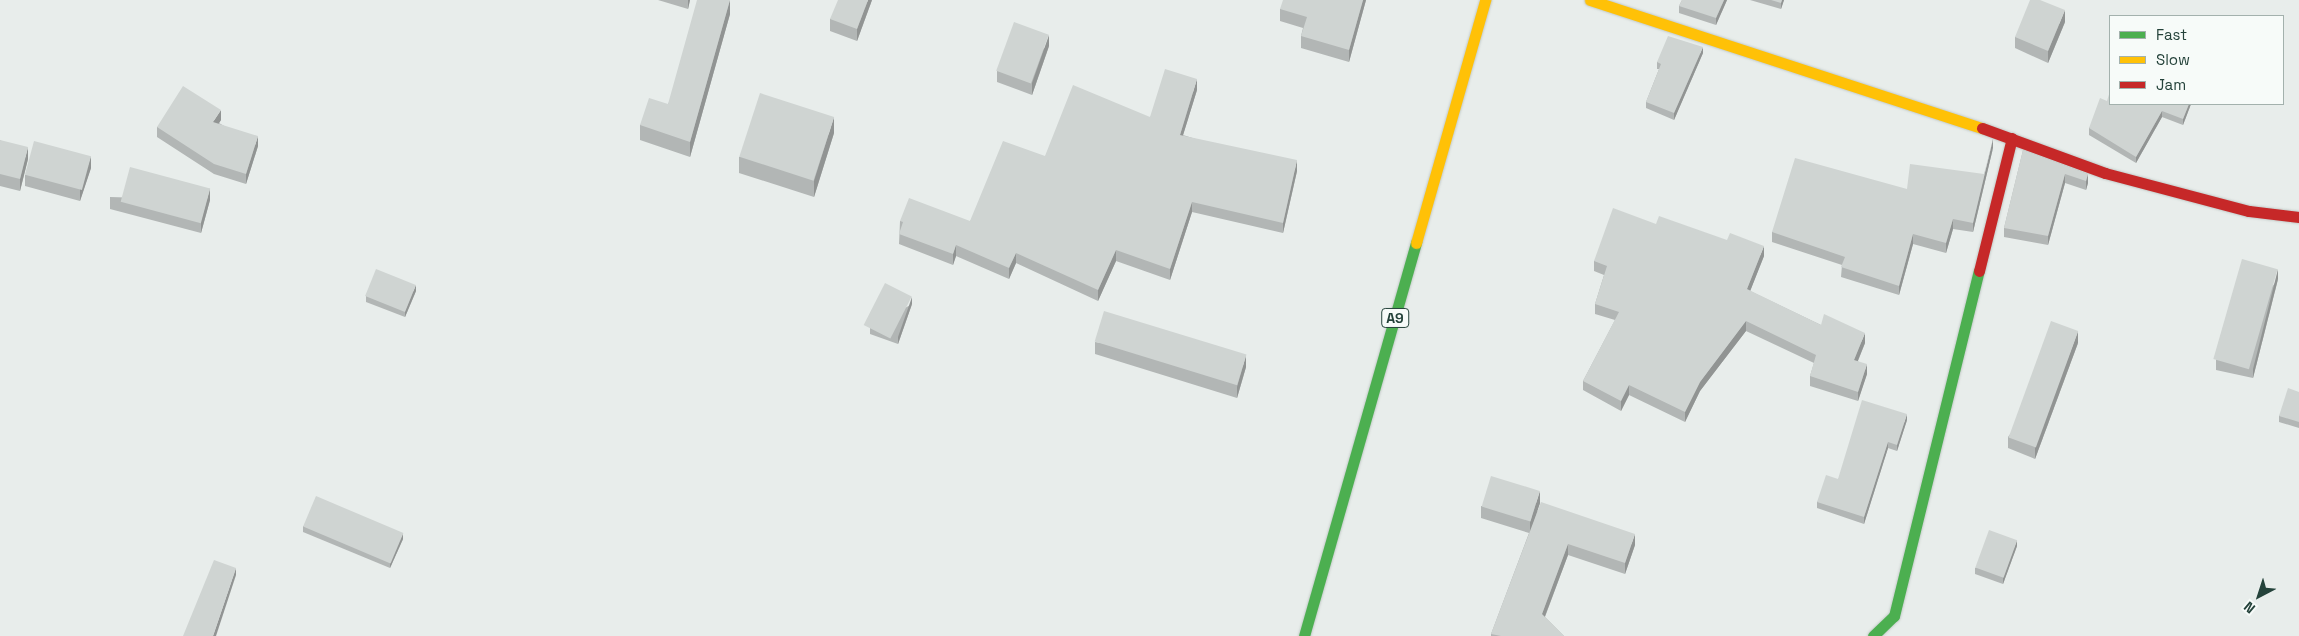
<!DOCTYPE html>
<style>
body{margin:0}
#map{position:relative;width:2299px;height:636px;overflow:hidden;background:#e8edeb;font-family:"Space Grotesk",sans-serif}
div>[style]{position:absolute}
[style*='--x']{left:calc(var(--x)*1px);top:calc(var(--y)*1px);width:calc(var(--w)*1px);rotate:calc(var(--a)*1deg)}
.roads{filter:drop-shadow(0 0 1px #c3cbc8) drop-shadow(0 0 1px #c3cbc8)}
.fast>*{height:11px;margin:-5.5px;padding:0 5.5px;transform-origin:5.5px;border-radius:5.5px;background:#4caf50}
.slow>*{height:11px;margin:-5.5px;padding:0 5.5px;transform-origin:5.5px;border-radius:5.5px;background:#ffc107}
.jam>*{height:11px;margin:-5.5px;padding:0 5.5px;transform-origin:5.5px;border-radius:5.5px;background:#c62828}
.wall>*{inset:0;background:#b2b6b5}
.shaded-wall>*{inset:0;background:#919493}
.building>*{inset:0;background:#cfd4d2;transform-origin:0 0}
span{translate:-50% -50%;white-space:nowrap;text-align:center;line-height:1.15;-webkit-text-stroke:4px #f7fbf9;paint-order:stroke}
.shield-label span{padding:1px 4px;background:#f7fbf9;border:1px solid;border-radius:4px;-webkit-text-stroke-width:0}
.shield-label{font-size:14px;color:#24423a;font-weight:700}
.legend{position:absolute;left:2109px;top:15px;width:175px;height:90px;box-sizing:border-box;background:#f7fbf9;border:1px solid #a3b1ad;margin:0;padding:6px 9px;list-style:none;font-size:15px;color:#24423a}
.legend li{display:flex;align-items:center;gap:10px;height:25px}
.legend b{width:25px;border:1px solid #a3b1ad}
.north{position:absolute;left:2234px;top:571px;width:50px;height:50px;-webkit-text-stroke:4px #f7fbf9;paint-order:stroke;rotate:220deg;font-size:14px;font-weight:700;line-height:20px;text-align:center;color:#24423a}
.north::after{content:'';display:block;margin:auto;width:18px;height:22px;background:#24423a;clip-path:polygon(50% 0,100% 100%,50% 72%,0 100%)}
</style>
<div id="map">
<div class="roads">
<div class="fast">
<i style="--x:1304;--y:636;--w:409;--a:-74.1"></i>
<i style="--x:1873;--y:636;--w:29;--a:-44"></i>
<i style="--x:1894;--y:616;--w:355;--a:-76.2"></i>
</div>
<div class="slow">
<i style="--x:1590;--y:0;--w:412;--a:18.1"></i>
<i style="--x:1416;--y:243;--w:253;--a:-74.1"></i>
</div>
<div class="jam">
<i style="--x:1982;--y:128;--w:131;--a:20.1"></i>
<i style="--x:2105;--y:173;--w:149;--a:14.8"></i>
<i style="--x:2249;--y:211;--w:50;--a:6.8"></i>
<i style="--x:1979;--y:271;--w:137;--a:-76.1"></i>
</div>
</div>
<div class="wall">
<i style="clip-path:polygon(658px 0,690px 0,688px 9px)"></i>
<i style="clip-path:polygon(730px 0,730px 14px,690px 157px,640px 140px,640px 125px,668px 104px)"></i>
<i style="clip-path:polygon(872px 0,857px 41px,830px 31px,830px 19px)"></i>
<i style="clip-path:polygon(1366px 0,1349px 62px,1301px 48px,1301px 36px,1303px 28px,1280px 21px,1280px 9px)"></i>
<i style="clip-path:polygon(1682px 0,1727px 0,1716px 25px,1679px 13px,1679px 6px)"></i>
<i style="clip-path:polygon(1750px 0,1784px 0,1781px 9px)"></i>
<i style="clip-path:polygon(2065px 22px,2048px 63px,2015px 48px,2015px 37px)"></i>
<i style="clip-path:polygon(1049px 46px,1032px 95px,997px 82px,997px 71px)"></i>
<i style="clip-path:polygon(1703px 53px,1674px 120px,1646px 108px,1646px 102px,1659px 69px,1657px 69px,1657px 62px)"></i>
<i style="clip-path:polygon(1197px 90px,1183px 135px,1297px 171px,1283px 233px,1192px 212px,1170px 280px,1116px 261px,1098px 301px,1016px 263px,1009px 279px,956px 256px,953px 265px,899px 244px,900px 221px,970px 221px,1045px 156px,1150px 117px)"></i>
<i style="clip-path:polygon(2110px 104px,2191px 104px,2183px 125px,2162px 117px,2136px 163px,2089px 135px,2089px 128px)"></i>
<i style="clip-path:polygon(221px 120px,219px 123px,258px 146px,246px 184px,214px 174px,157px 137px,157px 127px)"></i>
<i style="clip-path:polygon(834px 133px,814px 197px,739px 173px,739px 157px)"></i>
<i style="clip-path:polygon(0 140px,28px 159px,20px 191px,0 186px)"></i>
<i style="clip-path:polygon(1993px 148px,1973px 232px,1953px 229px,1946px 253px,1913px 244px,1899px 295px,1841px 277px,1842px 265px,1772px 242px,1772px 232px,1907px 189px,1984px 174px)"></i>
<i style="clip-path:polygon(2023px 150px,2088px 174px,2088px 183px,2086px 190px,2065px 183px,2048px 245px,2004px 237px,2004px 228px)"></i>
<i style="clip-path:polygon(91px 168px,80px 201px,25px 186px,25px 175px)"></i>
<i style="clip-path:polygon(110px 197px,210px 200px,201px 233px,110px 209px)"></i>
<i style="clip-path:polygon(1656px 224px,1764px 256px,1750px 291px,1821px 325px,1865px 343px,1858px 361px,1867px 374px,1858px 401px,1810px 386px,1810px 376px,1814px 363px,1746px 331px,1700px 391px,1685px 422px,1629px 395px,1621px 411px,1583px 390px,1583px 381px,1615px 320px,1595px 314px,1595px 304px,1604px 275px,1594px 271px,1594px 261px)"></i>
<i style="clip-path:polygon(2278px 279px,2253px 378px,2216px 370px,2216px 360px)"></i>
<i style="clip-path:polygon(416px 291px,405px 317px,366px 302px,366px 296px)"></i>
<i style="clip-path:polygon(912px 304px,898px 344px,870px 334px,870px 328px)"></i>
<i style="clip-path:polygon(1095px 342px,1246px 367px,1237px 398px,1095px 354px)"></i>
<i style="clip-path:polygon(2078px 343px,2035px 459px,2008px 448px,2008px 437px)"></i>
<i style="clip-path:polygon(2299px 392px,2299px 428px,2279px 422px,2279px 416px)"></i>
<i style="clip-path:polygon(1907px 420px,1897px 451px,1888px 448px,1864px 524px,1817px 508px,1817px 502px,1838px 479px)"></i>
<i style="clip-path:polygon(1540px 503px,1537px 511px,1635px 545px,1625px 574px,1568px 555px,1545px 617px,1564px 636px,1491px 636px,1491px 634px,1529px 533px,1481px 518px,1481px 506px)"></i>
<i style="clip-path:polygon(303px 526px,403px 539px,390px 568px,303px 532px)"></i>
<i style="clip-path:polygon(2017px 546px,2003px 584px,1975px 574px,1975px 568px)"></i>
</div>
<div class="shaded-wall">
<i style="clip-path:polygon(688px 0,690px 0,688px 9px)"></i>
<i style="clip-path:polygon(730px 0,730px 14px,690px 157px,690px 142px)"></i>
<i style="clip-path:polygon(868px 0,872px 0,857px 41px,857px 29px)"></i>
<i style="clip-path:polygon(1363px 0,1366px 0,1349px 62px,1349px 50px)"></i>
<i style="clip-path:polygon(1724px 0,1727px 0,1716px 25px,1716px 18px)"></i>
<i style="clip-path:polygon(1782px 0,1784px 0,1781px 9px,1781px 3px)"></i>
<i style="clip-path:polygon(2065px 10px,2065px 22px,2048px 63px,2048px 51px)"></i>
<i style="clip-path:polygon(1049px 35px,1049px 46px,1032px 95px,1032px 83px)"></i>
<i style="clip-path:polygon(1703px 47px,1703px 53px,1674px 120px,1674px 113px)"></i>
<i style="clip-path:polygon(1197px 79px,1197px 90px,1180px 145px,1180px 135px)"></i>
<i style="clip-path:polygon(2189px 104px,2191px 104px,2183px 125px,2183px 119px)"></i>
<i style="clip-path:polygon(221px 110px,221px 120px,213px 132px,213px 122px)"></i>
<i style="clip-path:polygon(2162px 111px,2162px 117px,2136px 163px,2136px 157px)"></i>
<i style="clip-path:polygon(834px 117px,834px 133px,814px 197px,814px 181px)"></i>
<i style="clip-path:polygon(258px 136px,258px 146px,246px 184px,246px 174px)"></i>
<i style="clip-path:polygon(1993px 139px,1993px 148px,1973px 232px,1973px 223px)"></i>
<i style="clip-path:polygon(28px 147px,28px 159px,20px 191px,20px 179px)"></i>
<i style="clip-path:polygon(91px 156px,91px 168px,80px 201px,80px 189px)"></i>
<i style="clip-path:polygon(1297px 160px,1297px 171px,1283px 233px,1283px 223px)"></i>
<i style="clip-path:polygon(2065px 174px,2065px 183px,2048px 245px,2048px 236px)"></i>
<i style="clip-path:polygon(2088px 174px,2088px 183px,2086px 190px,2086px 181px)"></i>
<i style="clip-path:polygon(210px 188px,210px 200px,201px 233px,201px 221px)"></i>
<i style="clip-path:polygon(1192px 202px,1192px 212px,1170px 280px,1170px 269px)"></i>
<i style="clip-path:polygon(1953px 219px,1953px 229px,1946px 253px,1946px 243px)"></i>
<i style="clip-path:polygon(1913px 234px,1913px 244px,1899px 295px,1899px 286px)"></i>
<i style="clip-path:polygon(956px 245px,956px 256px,953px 265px,953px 254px)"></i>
<i style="clip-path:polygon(1764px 246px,1764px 256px,1747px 299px,1747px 289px)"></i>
<i style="clip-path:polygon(1116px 250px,1116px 261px,1098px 301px,1098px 290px)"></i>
<i style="clip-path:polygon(1016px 253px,1016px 263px,1009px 279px,1009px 268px)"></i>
<i style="clip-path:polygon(2278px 269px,2278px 279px,2253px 378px,2253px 369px)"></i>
<i style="clip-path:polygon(416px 285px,416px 291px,405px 317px,405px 311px)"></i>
<i style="clip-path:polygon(912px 297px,912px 304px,898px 344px,898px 337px)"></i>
<i style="clip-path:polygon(1746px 321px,1746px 331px,1700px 391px,1685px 422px,1685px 412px,1700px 382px)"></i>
<i style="clip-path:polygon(2078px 331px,2078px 343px,2035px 459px,2035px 447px)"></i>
<i style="clip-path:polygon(1865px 333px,1865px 343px,1854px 370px,1854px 360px)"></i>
<i style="clip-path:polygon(1246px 355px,1246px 367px,1237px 398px,1237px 387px)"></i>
<i style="clip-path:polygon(1867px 364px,1867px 374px,1858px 401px,1858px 392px)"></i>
<i style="clip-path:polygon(1629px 385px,1629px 395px,1621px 411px,1621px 401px)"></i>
<i style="clip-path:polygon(1907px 414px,1907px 420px,1897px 451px,1897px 445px)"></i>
<i style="clip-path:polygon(1888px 442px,1888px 448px,1864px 524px,1864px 517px)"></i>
<i style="clip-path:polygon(1540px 491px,1540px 503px,1530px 534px,1530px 522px)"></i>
<i style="clip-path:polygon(403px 533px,403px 539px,390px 568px,390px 562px)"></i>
<i style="clip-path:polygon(1635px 534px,1635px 545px,1625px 574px,1625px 563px)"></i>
<i style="clip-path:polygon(2017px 540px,2017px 546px,2003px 584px,2003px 578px)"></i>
<i style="clip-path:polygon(1568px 544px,1568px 555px,1542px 624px,1542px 614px)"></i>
<i style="clip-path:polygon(236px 568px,236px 575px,216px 636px,213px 636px)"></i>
</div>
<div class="building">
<i style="clip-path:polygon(697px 0,730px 0,690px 142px,640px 125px,649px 98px,668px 104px)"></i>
<i style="clip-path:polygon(838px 0,868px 0,857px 29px,830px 19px)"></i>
<i style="clip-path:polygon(1283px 0,1363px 0,1349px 50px,1301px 36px,1307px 17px,1280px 9px)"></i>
<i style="clip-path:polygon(1682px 0,1724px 0,1716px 18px,1679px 6px)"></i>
<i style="clip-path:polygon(1771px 0,1782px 0,1781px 3px)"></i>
<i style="clip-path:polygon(2030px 0,2040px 0,2065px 10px,2048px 51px,2015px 37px)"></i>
<i style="left:1014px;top:22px;width:37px;height:52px;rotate:20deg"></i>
<i style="clip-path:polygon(1668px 36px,1703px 47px,1674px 113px,1646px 102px,1661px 64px,1657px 62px)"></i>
<i style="clip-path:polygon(1165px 69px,1197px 79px,1180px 135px,1297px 160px,1283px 223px,1192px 202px,1170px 269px,1116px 250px,1098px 290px,1016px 253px,1009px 268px,956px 245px,953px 254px,899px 234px,903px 222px,900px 221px,909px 198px,970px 221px,1003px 141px,1045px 156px,1073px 85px,1150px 117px)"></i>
<i style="clip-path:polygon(183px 86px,221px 110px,213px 122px,258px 136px,246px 174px,214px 164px,157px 127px)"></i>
<i style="clip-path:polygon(2110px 91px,2110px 104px,2189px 104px,2183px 119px,2162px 111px,2136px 157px,2089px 128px,2100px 98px,2107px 101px)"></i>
<i style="left:760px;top:93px;width:78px;height:67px;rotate:18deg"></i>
<i style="clip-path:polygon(1993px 139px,1973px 223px,1953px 219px,1946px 243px,1913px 234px,1899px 286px,1841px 267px,1845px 257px,1772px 232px,1795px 158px,1907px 189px,1910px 164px,1984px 174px)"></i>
<i style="clip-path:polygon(0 140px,28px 147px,20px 179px,0 174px)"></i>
<i style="left:34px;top:141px;width:59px;height:35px;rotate:15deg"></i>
<i style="clip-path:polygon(2023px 150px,2088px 174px,2086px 181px,2065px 174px,2048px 236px,2004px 228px)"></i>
<i style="left:130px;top:167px;width:83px;height:36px;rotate:15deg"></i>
<i style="clip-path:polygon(1613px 208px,1656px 224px,1659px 216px,1727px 240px,1730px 233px,1764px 246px,1747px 289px,1821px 325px,1824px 314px,1865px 333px,1854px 360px,1867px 364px,1858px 392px,1810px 376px,1816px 355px,1746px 321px,1700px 382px,1685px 412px,1629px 385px,1621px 401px,1583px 381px,1619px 312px,1595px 304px,1607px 266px,1594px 261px)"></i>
<i style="left:2242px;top:259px;width:37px;height:104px;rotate:16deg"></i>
<i style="left:376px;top:269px;width:43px;height:29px;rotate:22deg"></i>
<i style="left:885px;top:283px;width:30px;height:47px;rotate:27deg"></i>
<i style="left:1104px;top:311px;width:149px;height:32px;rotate:17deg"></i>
<i style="left:2051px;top:321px;width:29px;height:124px;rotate:20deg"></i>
<i style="clip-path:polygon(2288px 388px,2299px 392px,2299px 422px,2279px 416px)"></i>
<i style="clip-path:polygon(1862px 400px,1907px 414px,1897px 445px,1888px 442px,1864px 517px,1817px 502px,1826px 475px,1838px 479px)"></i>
<i style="left:1491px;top:476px;width:51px;height:32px;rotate:17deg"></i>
<i style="left:316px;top:496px;width:95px;height:33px;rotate:23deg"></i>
<i style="clip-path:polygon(1541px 502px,1635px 534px,1625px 563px,1568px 544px,1542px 614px,1564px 636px,1501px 636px,1491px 634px)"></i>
<i style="left:1989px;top:530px;width:30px;height:40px;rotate:20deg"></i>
<i style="clip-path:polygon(214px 560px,236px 568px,213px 636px,183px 636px)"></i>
</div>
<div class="shield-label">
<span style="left:1395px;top:318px">A9</span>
</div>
<ul class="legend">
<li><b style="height:6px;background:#4caf50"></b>Fast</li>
<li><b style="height:6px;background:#ffc107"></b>Slow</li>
<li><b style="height:6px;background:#c62828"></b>Jam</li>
</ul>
<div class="north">N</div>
</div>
